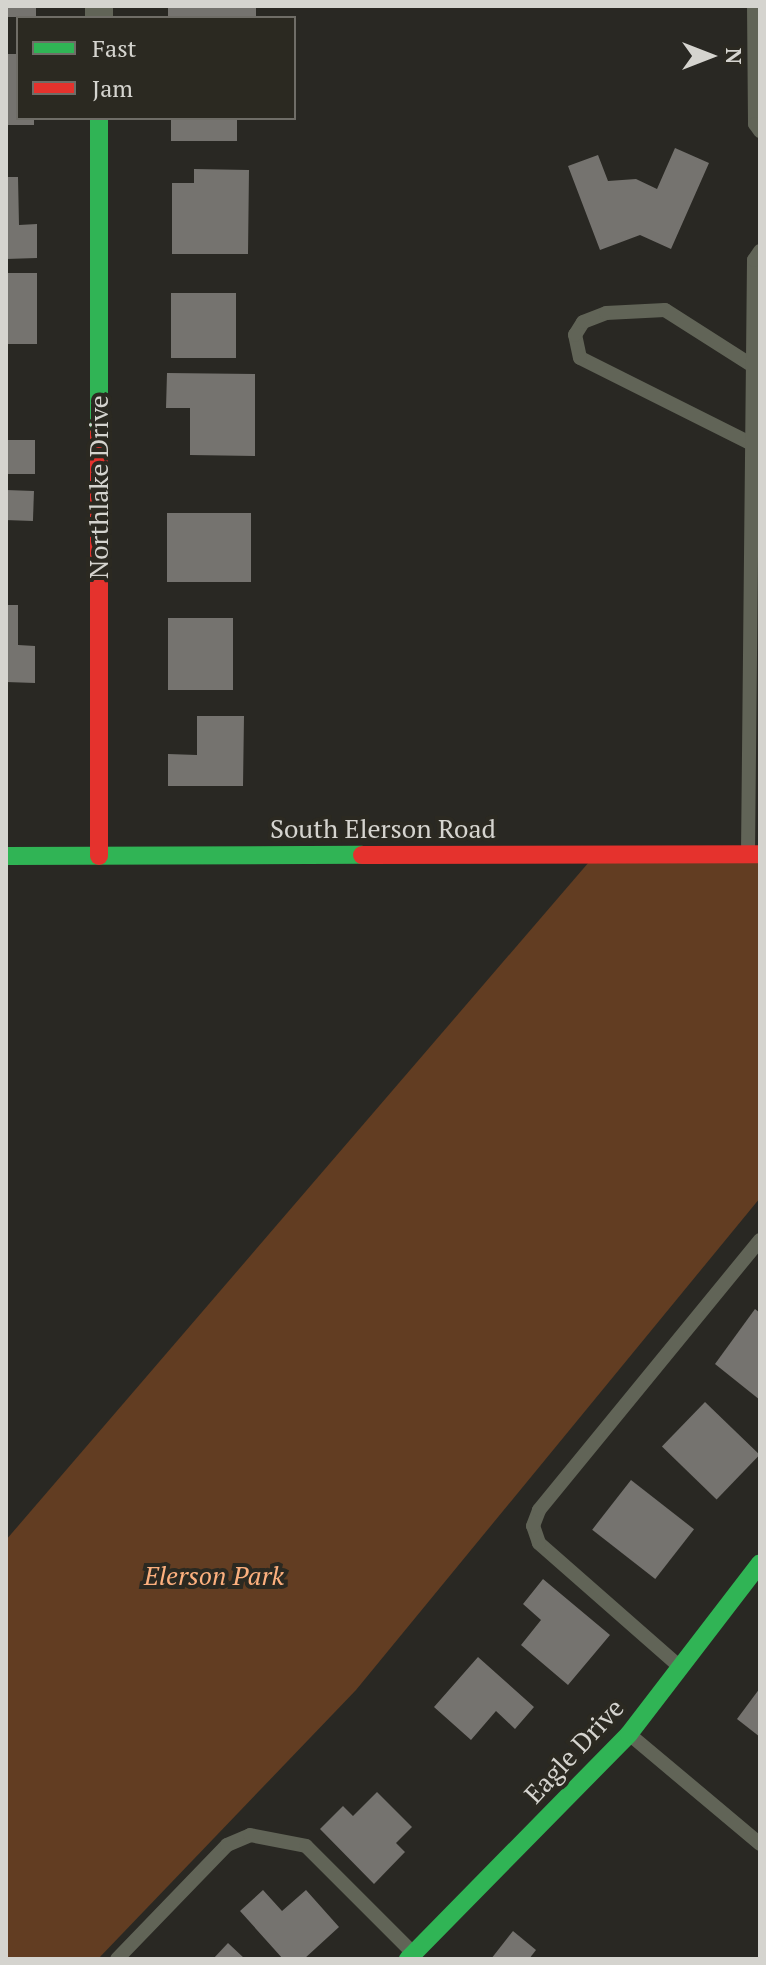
<!DOCTYPE html>
<style>
body{margin:0}
#map{position:relative;width:766px;height:1965px;overflow:hidden;background:#292823;font-family:"PT Serif",serif}
div>[style]{position:absolute}
[style*='--x']{left:calc(var(--x)*1px);top:calc(var(--y)*1px);width:calc(var(--w)*1px);rotate:calc(var(--a)*1deg)}
.green>*{inset:0;background:#623d22}
.building>*{inset:0;background:#75736f;transform-origin:0 0}
.lane>*{height:14px;margin:-7px;padding:0 7px;transform-origin:7px;border-radius:7px;background:#616457}
.street>*{height:28px;margin:-14px;padding:0 14px;transform-origin:14px;border-radius:14px;background:#616457}
.fast>*{height:18px;margin:-9px;padding:0 9px;transform-origin:9px;border-radius:9px;background:#30b455}
.jam>*{height:18px;margin:-9px;padding:0 9px;transform-origin:9px;border-radius:9px;background:#e5322d}
span{translate:-50% -50%;white-space:nowrap;text-align:center;line-height:1.15;-webkit-text-stroke:8px #2b2921;paint-order:stroke}
.street-label{font-size:26px;color:#d5d4cf}
.park-label{font-size:26px;color:#fcb07e;font-style:italic}
.frame{position:absolute;inset:0;border:8px solid #d5d4cf;pointer-events:none}
.legend{position:absolute;left:16px;top:16px;width:280px;height:104px;box-sizing:border-box;background:#2b2921;border:2px solid #6f6d67;margin:0;padding:10px 14px;list-style:none;font-size:24px;color:#d5d4cf}
.legend li{display:flex;align-items:center;gap:16px;height:40px}
.legend b{width:40px;border:2px solid #6f6d67}
.north{position:absolute;left:670px;top:16px;width:80px;height:80px;-webkit-text-stroke:6px #2b2921;paint-order:stroke;rotate:90deg;font-size:22px;font-weight:700;line-height:32px;text-align:center;color:#d5d4cf}
.north::after{content:'';display:block;margin:auto;width:28px;height:36px;background:#d5d4cf;clip-path:polygon(50% 0,100% 100%,50% 72%,0 100%)}
</style>
<div id="map">
<div class="green">
<i style="clip-path:polygon(595px 855px,760px 863px,760px 1198px,356px 1690px,98px 1959px,6px 1959px,6px 1540px)"></i>
</div>
<div class="building">
<i style="left:6px;top:6px;width:30px;height:11px"></i>
<i style="left:168px;top:6px;width:88px;height:12px"></i>
<i style="clip-path:polygon(6px 54px,18px 54px,18px 118px,34px 118px,34px 125px,6px 125px)"></i>
<i style="left:171px;top:118px;width:66px;height:23px"></i>
<i style="clip-path:polygon(675px 148px,709px 163px,671px 249px,640px 235px,600px 250px,568px 166px,598px 155px,608px 181px,636px 179px,657px 189px)"></i>
<i style="clip-path:polygon(194px 169px,249px 170px,248px 254px,172px 254px,172px 183px,194px 183px)"></i>
<i style="clip-path:polygon(6px 177px,18px 177px,19px 225px,37px 224px,37px 258px,6px 259px)"></i>
<i style="left:6px;top:273px;width:31px;height:71px"></i>
<i style="left:171px;top:293px;width:65px;height:65px"></i>
<i style="clip-path:polygon(167px 373px,255px 374px,255px 456px,190px 455px,190px 408px,166px 408px)"></i>
<i style="left:6px;top:440px;width:29px;height:34px"></i>
<i style="left:6px;top:490px;width:28px;height:30px;rotate:2deg"></i>
<i style="left:167px;top:513px;width:84px;height:69px"></i>
<i style="clip-path:polygon(6px 605px,18px 605px,18px 645px,35px 646px,35px 683px,6px 682px)"></i>
<i style="left:168px;top:618px;width:65px;height:72px"></i>
<i style="clip-path:polygon(197px 716px,244px 716px,243px 786px,168px 786px,168px 754px,197px 755px)"></i>
<i style="clip-path:polygon(755px 1309px,760px 1313px,760px 1400px,715px 1364px)"></i>
<i style="left:705px;top:1402px;width:76px;height:62px;rotate:44deg"></i>
<i style="left:631px;top:1480px;width:80px;height:63px;rotate:38deg"></i>
<i style="clip-path:polygon(543px 1579px,610px 1635px,568px 1685px,521px 1645px,541px 1620px,523px 1604px)"></i>
<i style="clip-path:polygon(478px 1657px,534px 1707px,515px 1729px,496px 1711px,471px 1740px,434px 1707px)"></i>
<i style="clip-path:polygon(760px 1688px,760px 1737px,737px 1719px)"></i>
<i style="clip-path:polygon(377px 1792px,412px 1827px,396px 1843px,405px 1852px,374px 1884px,320px 1829px,343px 1806px,353px 1816px)"></i>
<i style="clip-path:polygon(263px 1890px,282px 1911px,306px 1890px,339px 1927px,304px 1959px,283px 1959px,240px 1911px)"></i>
<i style="clip-path:polygon(513px 1931px,536px 1950px,529px 1959px,491px 1959px)"></i>
<i style="clip-path:polygon(228px 1943px,245px 1959px,213px 1959px)"></i>
</div>
<div class="lane">
<i style="--x:754;--y:6;--w:118;--a:89.5"></i>
<i style="--x:755;--y:124;--w:9;--a:54"></i>
<i style="--x:752;--y:444;--w:192;--a:-153.4"></i>
<i style="--x:580;--y:358;--w:24;--a:-102"></i>
<i style="--x:575;--y:335;--w:15;--a:-58"></i>
<i style="--x:583;--y:322;--w:25;--a:-21"></i>
<i style="--x:606;--y:313;--w:59;--a:-2.9"></i>
<i style="--x:665;--y:310;--w:104;--a:32.5"></i>
<i style="--x:748;--y:853;--w:593;--a:-89.42"></i>
<i style="--x:754;--y:260;--w:11;--a:-56"></i>
<i style="--x:680;--y:1667;--w:188;--a:-138.7"></i>
<i style="--x:539;--y:1543;--w:18;--a:-109"></i>
<i style="--x:533;--y:1526;--w:17;--a:-69"></i>
<i style="--x:539;--y:1510;--w:349;--a:-50.7"></i>
<i style="--x:629;--y:1734;--w:171;--a:40"></i>
<i style="--x:117;--y:1959;--w:158;--a:-46"></i>
<i style="--x:227;--y:1845;--w:25;--a:-23"></i>
<i style="--x:250;--y:1835;--w:57;--a:11.1"></i>
<i style="--x:306;--y:1846;--w:151;--a:45"></i>
</div>
<div class="street">
<i style="--x:99;--y:6;--w:12;--a:90"></i>
</div>
<div class="fast">
<i style="--x:99;--y:118;--w:315;--a:90"></i>
<i style="--x:6;--y:856;--w:356;--a:-0.2"></i>
<i style="--x:408;--y:1959;--w:315;--a:-45.5"></i>
<i style="--x:629;--y:1734;--w:215;--a:-52.5"></i>
</div>
<div class="jam">
<i style="--x:99;--y:433;--w:423;--a:90"></i>
<i style="--x:362;--y:855;--w:398;--a:-0.1"></i>
</div>
<div class="street-label">
<span style="left:99px;top:487px;rotate:-90deg">Northlake Drive</span>
<span style="left:383px;top:829px">South Elerson Road</span>
<span style="left:574px;top:1751px;rotate:-47deg">Eagle Drive</span>
</div>
<div class="park-label">
<span style="left:214px;top:1576px">Elerson Park</span>
</div>
<div class="frame"></div>
<ul class="legend">
<li><b style="height:10px;background:#30b455"></b>Fast</li>
<li><b style="height:10px;background:#e5322d"></b>Jam</li>
</ul>
<div class="north">N</div>
</div>
